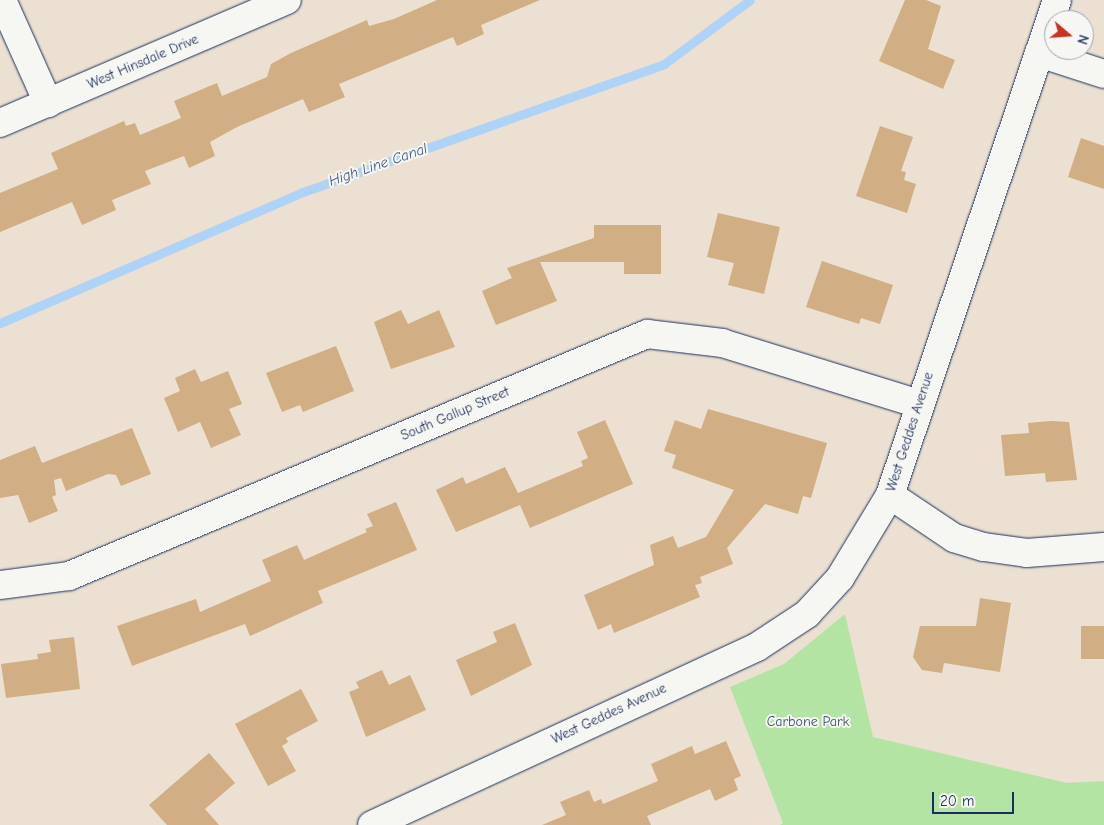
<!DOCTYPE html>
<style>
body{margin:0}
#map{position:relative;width:1104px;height:825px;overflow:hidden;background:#ebe0d1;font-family:"Comic Neue",sans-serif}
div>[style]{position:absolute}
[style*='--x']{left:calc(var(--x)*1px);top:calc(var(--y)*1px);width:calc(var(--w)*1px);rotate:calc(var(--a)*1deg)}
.green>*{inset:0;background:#b4e4a3}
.stream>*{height:9px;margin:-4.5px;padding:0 4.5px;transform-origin:4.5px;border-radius:4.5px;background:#afd2f7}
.building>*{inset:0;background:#d1ae84;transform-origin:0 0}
.roads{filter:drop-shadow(0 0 1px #1b2f5e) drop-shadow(0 0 1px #1b2f5e)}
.minor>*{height:28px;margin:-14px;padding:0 14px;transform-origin:14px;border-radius:14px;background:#f6f6f2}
span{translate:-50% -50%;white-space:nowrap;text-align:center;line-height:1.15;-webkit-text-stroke:4px #f6f6f2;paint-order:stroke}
.street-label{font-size:14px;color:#1b2f5e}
.park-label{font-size:14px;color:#3a536c}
.water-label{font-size:15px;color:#405884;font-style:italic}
.north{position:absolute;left:1044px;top:10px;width:50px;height:50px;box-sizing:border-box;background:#f6f6f2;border:1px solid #9ea6b7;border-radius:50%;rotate:108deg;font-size:14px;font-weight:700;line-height:20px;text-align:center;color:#1b2f5e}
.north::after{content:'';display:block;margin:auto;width:18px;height:22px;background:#c8321e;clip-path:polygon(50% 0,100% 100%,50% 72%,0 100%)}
.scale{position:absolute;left:932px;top:792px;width:82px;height:22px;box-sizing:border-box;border:2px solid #1b2f5e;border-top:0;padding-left:6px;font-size:15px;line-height:18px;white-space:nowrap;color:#1b2f5e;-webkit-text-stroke:4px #f6f6f2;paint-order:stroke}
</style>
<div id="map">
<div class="green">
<i style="clip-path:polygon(845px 614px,873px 737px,1067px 783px,1104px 781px,1104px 825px,780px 825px,783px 823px,730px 687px,784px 664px)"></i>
</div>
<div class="stream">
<i style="--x:0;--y:323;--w:330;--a:-23.4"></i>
<i style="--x:303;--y:192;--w:383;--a:-19.5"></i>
<i style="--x:664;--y:64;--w:107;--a:-36.7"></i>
</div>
<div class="building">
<i style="clip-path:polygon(437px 0,540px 0,481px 25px,484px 34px,457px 46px,453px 37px,339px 84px,345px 97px,309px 112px,303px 99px,237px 127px,210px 142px,215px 156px,189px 168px,184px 156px,145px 171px,151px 184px,112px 200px,116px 210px,82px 225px,72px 202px,0 232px,0 193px,58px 169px,51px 153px,124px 121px,126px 126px,135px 123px,140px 135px,181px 118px,174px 101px,217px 83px,222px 96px,267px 77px,271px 64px,291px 53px,367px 20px,369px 26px,394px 19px)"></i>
<i style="clip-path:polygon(905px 0,926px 0,941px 6px,928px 49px,955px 60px,943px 89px,879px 61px)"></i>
<i style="clip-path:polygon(880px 126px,913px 137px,901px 171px,906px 172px,904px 180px,916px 184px,907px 213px,856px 196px)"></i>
<i style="clip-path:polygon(1081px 138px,1104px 146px,1104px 189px,1068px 177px)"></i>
<i style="clip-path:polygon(718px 213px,780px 227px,764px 294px,728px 285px,734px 263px,707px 257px)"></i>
<i style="clip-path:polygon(594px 225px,661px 225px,661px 274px,624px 274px,624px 262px,540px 262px,557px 301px,496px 325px,482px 291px,512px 278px,507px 268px,594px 238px)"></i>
<i style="clip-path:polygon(822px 261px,893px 285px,880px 324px,861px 318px,859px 324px,806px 307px)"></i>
<i style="clip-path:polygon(401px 310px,408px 324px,439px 310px,455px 347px,391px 369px,374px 322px)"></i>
<i style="clip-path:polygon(336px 346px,354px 391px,303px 412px,300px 405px,282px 412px,266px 373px)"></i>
<i style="clip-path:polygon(195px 369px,201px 382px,228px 371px,242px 404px,229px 409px,241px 435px,211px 448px,200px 422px,178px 432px,164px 398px,180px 391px,175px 378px)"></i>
<i style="clip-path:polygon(708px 409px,827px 443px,811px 498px,803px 496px,798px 514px,765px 504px,727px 548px,733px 564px,700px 577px,702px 583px,695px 585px,700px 597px,614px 633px,611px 624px,598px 630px,584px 595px,654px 565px,650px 545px,673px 536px,678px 548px,706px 537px,734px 490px,672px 468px,676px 455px,664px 451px,675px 420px,701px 429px)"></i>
<i style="clip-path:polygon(605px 420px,633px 484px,530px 528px,520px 505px,456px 532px,436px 490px,463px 477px,466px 484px,505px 467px,518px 493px,583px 466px,581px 461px,588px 458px,577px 432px)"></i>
<i style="clip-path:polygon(1051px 421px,1069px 422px,1077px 480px,1046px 482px,1045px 473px,1005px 476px,1001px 435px,1029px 433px,1028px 423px)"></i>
<i style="clip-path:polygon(132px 428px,151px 474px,121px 486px,116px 475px,108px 474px,66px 491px,61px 478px,54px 480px,56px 495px,52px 497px,58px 511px,29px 523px,18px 495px,0 498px,0 460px,35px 446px,42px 463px)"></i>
<i style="clip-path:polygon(396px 502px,417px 550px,318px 591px,323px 603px,250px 636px,245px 624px,132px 666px,117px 626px,196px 599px,200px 612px,271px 581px,262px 560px,297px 545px,304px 560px,367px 532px,365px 529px,373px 526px,367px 514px)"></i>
<i style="clip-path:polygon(980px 598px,1011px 603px,1000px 672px,944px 663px,942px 673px,922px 670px,913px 657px,920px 626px,976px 626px)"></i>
<i style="clip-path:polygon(515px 623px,532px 665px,471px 696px,456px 660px,497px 642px,493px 632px)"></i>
<i style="left:1104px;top:626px;width:33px;height:23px;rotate:90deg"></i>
<i style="clip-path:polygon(74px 637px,80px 689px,6px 698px,1px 664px,38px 659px,37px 654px,51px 652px,49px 640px)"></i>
<i style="clip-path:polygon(382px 670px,389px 685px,410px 675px,426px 710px,366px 737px,349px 692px,359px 688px,356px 682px)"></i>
<i style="clip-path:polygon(301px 689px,318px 721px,286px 738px,288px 742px,282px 746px,296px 771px,268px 786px,235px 724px)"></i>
<i style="clip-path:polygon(726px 741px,741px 776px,734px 779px,738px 790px,715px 801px,710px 789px,647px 816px,651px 825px,542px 825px,566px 815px,560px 802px,589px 790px,594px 802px,601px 799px,603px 804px,658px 781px,651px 764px,692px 746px,695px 754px)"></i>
<i style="clip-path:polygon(209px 753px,235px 783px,205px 809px,219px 825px,167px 825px,149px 805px)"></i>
</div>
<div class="roads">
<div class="minor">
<i style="--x:2;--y:0;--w:113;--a:65.9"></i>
<i style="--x:1039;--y:53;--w:68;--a:17.9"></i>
<i style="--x:0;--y:123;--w:312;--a:-23.2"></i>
<i style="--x:890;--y:495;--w:77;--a:33.9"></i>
<i style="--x:954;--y:538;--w:31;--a:17"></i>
<i style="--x:984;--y:547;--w:43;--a:7.9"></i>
<i style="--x:1027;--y:553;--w:77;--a:-4.5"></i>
<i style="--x:0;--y:585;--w:70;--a:-7.4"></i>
<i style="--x:69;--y:576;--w:627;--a:-22.72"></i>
<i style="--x:647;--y:334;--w:76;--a:6.8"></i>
<i style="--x:722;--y:343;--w:206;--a:17.2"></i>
<i style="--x:372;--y:825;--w:424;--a:-24.8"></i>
<i style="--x:757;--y:647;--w:60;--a:-33.4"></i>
<i style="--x:807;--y:614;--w:49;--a:-47.5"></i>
<i style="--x:840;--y:578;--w:97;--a:-58.9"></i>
<i style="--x:890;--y:495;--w:522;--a:-71.36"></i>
</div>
</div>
<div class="street-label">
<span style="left:143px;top:62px;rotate:-23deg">West Hinsdale Drive</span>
<span style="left:455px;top:414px;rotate:-23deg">South Gallup Street</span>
<span style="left:910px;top:432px;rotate:-72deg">West Geddes Avenue</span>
<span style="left:609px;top:714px;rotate:-25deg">West Geddes Avenue</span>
</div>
<div class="park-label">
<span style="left:808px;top:722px">Carbone Park</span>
</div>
<div class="water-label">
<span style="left:378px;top:165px;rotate:-19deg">High Line Canal</span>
</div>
<div class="north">N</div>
<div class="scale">20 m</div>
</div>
